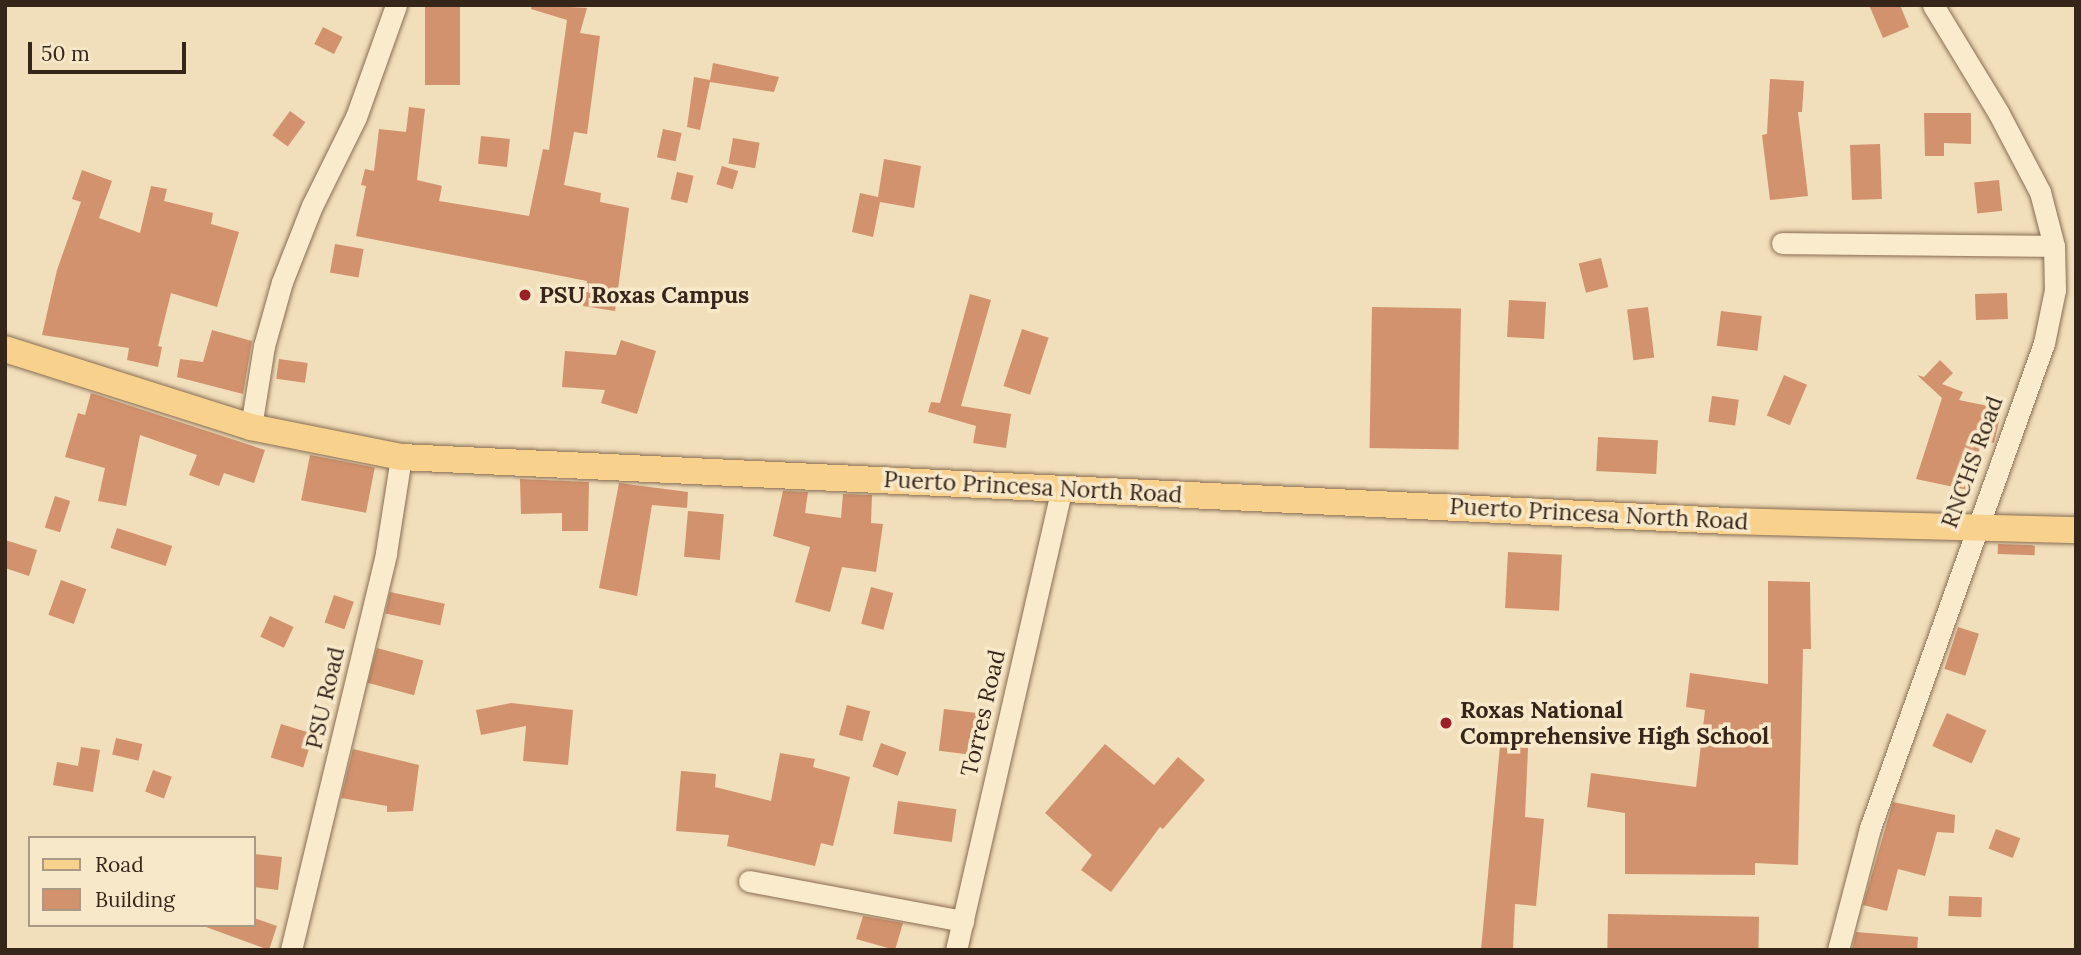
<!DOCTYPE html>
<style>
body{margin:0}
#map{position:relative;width:2081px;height:955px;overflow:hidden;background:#f1deba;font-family:Lora,serif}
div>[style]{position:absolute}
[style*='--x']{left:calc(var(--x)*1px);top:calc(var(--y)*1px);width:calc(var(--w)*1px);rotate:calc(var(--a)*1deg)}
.building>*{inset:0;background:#d2926d;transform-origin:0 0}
.roads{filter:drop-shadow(0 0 2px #886d53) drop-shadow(0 0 2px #886d53)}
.minor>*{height:21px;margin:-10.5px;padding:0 10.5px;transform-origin:10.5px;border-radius:10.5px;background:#fbebcd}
.major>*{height:26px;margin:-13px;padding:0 13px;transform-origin:13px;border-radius:13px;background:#f8d18d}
.dots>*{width:19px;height:19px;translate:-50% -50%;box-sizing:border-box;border:4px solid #f8e8ca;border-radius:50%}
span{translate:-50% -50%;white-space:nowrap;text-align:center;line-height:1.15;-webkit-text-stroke:7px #f8e8ca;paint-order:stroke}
.poi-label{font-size:23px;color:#36261a;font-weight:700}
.left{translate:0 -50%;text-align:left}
.street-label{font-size:23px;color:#36261a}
.frame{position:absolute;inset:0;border:7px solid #36261a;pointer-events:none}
.legend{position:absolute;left:28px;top:836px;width:228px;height:91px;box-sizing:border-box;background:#f8e8ca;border:2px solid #aa9a84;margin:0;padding:9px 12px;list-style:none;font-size:21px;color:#36261a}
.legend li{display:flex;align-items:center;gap:14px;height:35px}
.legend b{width:35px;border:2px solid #aa9a84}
.scale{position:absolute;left:28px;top:42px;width:158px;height:32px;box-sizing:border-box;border:4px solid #36261a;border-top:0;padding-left:9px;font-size:21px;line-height:24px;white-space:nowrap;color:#36261a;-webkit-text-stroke:5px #f8e8ca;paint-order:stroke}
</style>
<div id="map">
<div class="building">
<i style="left:425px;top:5px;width:35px;height:80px"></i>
<i style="clip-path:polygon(532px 5px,587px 8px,580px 33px,600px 36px,587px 134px,574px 132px,564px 185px,601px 193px,600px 202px,629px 208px,615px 311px,583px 306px,587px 281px,356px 236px,366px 186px,361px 185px,365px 169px,374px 171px,379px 129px,406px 132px,409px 107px,425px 109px,417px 180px,442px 186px,439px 201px,529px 216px,543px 149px,549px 150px,567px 20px,531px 9px)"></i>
<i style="clip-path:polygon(1869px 5px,1900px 5px,1909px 27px,1883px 38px)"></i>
<i style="left:323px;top:27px;width:22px;height:19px;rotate:27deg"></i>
<i style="clip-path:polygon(713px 63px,779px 77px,774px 92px,710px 82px,700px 130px,687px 127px,694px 77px,710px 80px)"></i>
<i style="clip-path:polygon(1770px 79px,1804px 81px,1802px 112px,1798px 112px,1808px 196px,1770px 200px,1762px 135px,1767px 134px)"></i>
<i style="left:290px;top:111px;width:19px;height:30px;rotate:36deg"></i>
<i style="clip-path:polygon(1924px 113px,1971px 113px,1971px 144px,1944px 143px,1944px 156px,1925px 156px)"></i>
<i style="left:663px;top:129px;width:19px;height:29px;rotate:12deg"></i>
<i style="left:481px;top:136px;width:29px;height:28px;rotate:6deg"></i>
<i style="left:733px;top:138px;width:27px;height:26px;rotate:10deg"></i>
<i style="left:1880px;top:144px;width:55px;height:30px;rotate:88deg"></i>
<i style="clip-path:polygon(884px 159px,921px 166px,914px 208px,880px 202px,873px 237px,852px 232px,860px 193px,878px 197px)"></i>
<i style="left:722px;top:166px;width:17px;height:19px;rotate:17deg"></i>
<i style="clip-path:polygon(82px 170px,112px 181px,99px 218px,140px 233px,151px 186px,167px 189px,164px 201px,213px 213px,211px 224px,239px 232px,217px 307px,171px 293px,158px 346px,162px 347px,158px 367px,127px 360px,129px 348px,42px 335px,57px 270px,81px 202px,72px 199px)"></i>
<i style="left:677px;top:172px;width:17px;height:28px;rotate:13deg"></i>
<i style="left:1999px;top:180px;width:31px;height:25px;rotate:84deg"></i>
<i style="left:335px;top:244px;width:29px;height:29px;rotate:10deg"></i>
<i style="left:1601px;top:258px;width:30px;height:23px;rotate:76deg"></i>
<i style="left:2007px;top:293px;width:26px;height:32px;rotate:88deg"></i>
<i style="clip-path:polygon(970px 294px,991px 300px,961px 406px,1011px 414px,1006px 448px,973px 443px,976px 426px,928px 412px,931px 402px,940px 403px)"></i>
<i style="left:1509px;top:300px;width:37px;height:37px;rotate:3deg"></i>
<i style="left:1372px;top:307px;width:89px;height:141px;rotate:1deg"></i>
<i style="left:1648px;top:307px;width:51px;height:21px;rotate:83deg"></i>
<i style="left:1721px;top:311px;width:41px;height:35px;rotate:7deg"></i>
<i style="left:1022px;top:329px;width:28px;height:60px;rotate:18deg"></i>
<i style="clip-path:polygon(212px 330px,252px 341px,243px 394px,177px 377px,180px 359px,203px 362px)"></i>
<i style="clip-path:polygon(621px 340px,656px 351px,637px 414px,601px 403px,605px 390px,562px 387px,565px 351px,616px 355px)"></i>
<i style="left:279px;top:359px;width:29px;height:20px;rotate:8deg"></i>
<i style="clip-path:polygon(1940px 360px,1953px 373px,1942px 384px,1963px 392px,1959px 400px,2002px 409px,1994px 443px,1982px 440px,1968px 490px,1916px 479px,1942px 398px,1917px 375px,1924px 377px)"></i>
<i style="left:1784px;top:375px;width:25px;height:44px;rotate:23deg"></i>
<i style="clip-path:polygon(91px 393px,265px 450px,254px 483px,224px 473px,219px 486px,189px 475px,197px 455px,140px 435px,126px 506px,98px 501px,105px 468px,65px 457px,78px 413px,85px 415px)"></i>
<i style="left:1712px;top:396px;width:27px;height:26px;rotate:8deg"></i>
<i style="left:1598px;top:437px;width:60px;height:34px;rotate:3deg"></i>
<i style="left:310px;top:455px;width:66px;height:46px;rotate:11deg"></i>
<i style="clip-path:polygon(520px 479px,589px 482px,588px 531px,562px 531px,562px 513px,521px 514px)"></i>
<i style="clip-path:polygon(619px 483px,688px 492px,687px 508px,652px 505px,637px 596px,599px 588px)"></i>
<i style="clip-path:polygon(783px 491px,808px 492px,805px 513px,841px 518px,843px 494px,872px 495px,871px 523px,883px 524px,876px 572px,842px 567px,830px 612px,795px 602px,810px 547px,773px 536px)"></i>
<i style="left:55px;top:496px;width:16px;height:33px;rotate:18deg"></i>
<i style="left:688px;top:511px;width:36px;height:46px;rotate:5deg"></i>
<i style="left:117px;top:528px;width:58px;height:21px;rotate:18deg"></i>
<i style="clip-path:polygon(5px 540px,37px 550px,29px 576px,5px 568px)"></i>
<i style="left:1998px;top:544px;width:37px;height:10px;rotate:2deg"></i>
<i style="left:1508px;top:552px;width:54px;height:56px;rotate:3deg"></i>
<i style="left:61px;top:580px;width:27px;height:37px;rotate:20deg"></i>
<i style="clip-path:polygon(1768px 581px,1810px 582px,1811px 649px,1803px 649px,1798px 865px,1755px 863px,1755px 875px,1625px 874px,1625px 813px,1587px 807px,1591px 773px,1696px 787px,1705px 710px,1686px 707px,1690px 673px,1768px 684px)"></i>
<i style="left:871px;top:587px;width:23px;height:38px;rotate:15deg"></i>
<i style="left:390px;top:592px;width:56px;height:22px;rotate:12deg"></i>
<i style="left:334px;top:595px;width:21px;height:29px;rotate:19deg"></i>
<i style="left:270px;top:616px;width:26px;height:23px;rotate:25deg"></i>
<i style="left:1958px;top:627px;width:22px;height:44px;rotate:18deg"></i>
<i style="left:377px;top:648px;width:48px;height:36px;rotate:15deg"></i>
<i style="clip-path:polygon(511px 703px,573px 710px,568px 765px,523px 761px,526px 726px,481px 735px,476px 710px)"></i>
<i style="left:847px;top:705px;width:24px;height:31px;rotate:15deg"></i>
<i style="left:944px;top:709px;width:35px;height:42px;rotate:7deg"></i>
<i style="left:1947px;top:713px;width:43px;height:36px;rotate:24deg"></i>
<i style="left:281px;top:724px;width:34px;height:35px;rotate:17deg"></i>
<i style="left:116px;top:738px;width:27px;height:17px;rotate:13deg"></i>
<i style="left:881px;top:743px;width:27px;height:25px;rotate:20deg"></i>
<i style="clip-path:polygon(1105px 744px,1154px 785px,1178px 757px,1205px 780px,1163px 829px,1160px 827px,1111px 892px,1081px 870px,1092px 855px,1045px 813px)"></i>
<i style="clip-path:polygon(1500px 746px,1528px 748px,1525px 817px,1544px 819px,1536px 906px,1515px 904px,1513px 950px,1481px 950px)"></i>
<i style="clip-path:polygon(81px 747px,100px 750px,93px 792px,53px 785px,57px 762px,78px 766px)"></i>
<i style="clip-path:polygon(353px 749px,419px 765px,413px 811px,387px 812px,387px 806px,341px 798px)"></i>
<i style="clip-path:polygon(780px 753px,815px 759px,813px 767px,850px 777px,833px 846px,821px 843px,815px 866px,727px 846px,729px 835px,676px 831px,681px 771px,716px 774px,715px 787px,771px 801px)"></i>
<i style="left:153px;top:770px;width:20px;height:23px;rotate:20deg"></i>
<i style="left:898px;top:801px;width:59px;height:33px;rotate:8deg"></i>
<i style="clip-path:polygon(1893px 802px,1955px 815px,1954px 833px,1937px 832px,1925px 876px,1898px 869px,1887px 911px,1863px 905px)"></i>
<i style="left:1996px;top:829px;width:26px;height:21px;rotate:21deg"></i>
<i style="clip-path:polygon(254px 854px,282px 857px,278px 890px,254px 887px)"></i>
<i style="left:1949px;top:896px;width:33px;height:20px;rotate:2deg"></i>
<i style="left:1608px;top:914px;width:151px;height:36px;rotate:1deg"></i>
<i style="clip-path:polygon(863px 916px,903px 923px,895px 950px,856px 939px)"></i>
<i style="clip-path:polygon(254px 918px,277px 926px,269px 950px,206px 927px,254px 925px)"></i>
<i style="clip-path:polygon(1856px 932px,1918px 937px,1917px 950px,1852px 950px)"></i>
</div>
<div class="roads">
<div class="minor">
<i style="--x:1782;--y:243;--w:272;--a:0.6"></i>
<i style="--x:251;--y:427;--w:82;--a:-80.9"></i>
<i style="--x:264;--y:346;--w:66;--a:-74.3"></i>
<i style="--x:282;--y:282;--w:82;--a:-68.5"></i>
<i style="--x:312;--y:206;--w:99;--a:-63.7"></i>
<i style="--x:356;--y:117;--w:119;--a:-70.3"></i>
<i style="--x:749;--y:881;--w:218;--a:10.6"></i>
<i style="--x:291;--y:950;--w:408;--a:-76.5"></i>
<i style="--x:386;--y:553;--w:97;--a:-81.1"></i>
<i style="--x:956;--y:950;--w:474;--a:-77.1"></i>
<i style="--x:1838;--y:950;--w:126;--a:-75.3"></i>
<i style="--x:1870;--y:828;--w:515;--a:-70.26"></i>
<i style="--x:2044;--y:343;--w:54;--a:-78.3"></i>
<i style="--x:2055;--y:290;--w:44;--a:-91.3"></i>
<i style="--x:2054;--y:246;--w:56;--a:-104.5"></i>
<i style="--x:2040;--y:192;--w:90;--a:-117.7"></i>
<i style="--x:1998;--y:112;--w:125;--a:-121.3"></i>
</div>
<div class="major">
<i style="--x:5;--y:349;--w:258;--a:17.6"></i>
<i style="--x:251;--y:427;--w:153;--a:11.3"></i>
<i style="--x:401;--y:457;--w:1331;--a:2.76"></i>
<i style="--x:1730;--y:521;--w:346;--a:1.5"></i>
</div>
</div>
<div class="dots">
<i style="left:525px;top:295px;background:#9b1f27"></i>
<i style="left:1446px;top:723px;background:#9b1f27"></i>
</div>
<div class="poi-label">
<span class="left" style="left:539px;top:295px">PSU Roxas Campus</span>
<span class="left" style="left:1460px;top:723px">Roxas National<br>Comprehensive High School</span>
</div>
<div class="street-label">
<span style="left:1972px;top:462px;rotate:-70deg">RNCHS Road</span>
<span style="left:1033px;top:487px;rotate:3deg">Puerto Princesa North Road</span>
<span style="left:1599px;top:514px;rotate:3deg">Puerto Princesa North Road</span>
<span style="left:325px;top:698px;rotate:-77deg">PSU Road</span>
<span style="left:983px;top:713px;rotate:-77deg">Torres Road</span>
</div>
<div class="frame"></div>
<ul class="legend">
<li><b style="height:9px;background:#f8d18d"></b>Road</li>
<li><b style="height:19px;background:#d2926d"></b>Building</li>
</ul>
<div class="scale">50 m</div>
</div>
